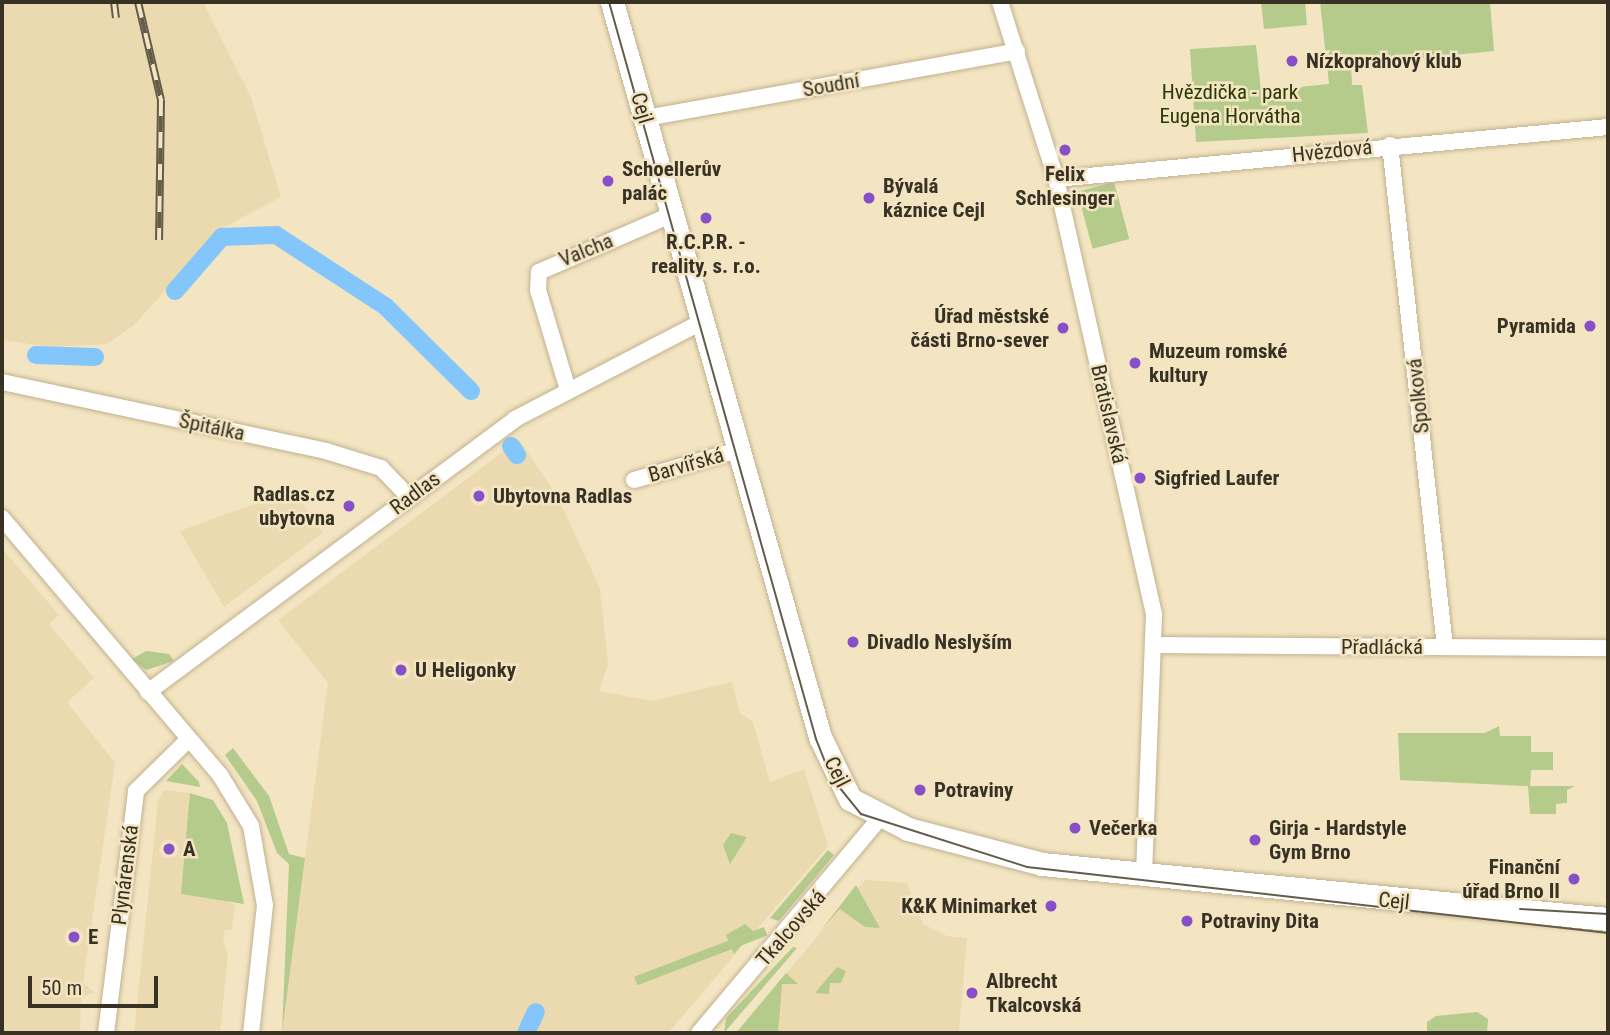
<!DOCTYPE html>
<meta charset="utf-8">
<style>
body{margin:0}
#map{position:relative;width:1610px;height:1035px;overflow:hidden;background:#f4e5c2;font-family:"Roboto Condensed",sans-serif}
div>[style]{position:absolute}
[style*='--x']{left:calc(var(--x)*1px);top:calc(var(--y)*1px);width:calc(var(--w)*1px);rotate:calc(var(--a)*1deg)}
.built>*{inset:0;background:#ebd9af}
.green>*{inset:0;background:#b4cb8c;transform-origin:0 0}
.canal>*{height:18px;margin:-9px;padding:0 9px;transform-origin:9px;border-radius:9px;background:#83c6fb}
.roads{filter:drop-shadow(0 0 2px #c0b190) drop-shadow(0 0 2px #c0b190)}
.street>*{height:16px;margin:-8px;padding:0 8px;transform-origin:8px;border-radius:8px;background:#fff}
.secondary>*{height:23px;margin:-11.5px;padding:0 11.5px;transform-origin:11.5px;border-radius:11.5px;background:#fff}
.tram>*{height:2px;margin:-1px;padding:0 1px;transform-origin:1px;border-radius:1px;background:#645c4a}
.rail>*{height:8px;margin-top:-4px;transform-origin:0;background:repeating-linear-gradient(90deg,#f4e5c2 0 16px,#645c4a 0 32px);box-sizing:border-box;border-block:2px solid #645c4a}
.dots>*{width:19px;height:19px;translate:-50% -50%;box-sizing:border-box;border:4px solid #f4e5c2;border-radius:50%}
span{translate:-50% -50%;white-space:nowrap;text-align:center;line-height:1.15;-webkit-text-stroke:5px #f4e5c2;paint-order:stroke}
.poi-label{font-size:21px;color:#383225;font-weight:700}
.left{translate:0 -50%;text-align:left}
.right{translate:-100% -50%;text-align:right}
.street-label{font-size:21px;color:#383225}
.park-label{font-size:21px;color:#293700}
.frame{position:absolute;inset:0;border:4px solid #383225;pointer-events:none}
.scale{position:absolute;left:28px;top:976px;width:130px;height:32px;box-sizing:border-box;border:4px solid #383225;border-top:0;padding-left:9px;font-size:21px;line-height:24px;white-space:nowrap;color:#383225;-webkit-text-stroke:5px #f4e5c2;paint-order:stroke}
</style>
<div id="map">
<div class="built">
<i style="clip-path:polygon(2px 2px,203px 2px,251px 97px,281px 197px,222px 228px,133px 326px,107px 344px,52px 347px,2px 340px)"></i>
<i style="clip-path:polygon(519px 440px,556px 494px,600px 588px,608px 664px,599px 691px,652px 701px,732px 682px,740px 713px,753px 722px,770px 782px,804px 769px,828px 846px,668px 1033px,282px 1033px,328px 683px,278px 620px)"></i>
<i style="clip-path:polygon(301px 502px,323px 533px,224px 607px,180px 531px,254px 504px)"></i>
<i style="clip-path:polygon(2px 548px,59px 615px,49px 624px,94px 678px,67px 702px,115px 763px,83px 983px,94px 992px,81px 998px,80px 1033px,2px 1033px)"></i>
<i style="clip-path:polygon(164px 790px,190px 793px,188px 804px,229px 903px,235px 904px,232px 930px,225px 930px,223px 939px,228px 955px,220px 1033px,134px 1033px,158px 801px)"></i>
<i style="clip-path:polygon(865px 880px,907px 883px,923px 924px,947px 936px,967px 938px,959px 1033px,736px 1033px)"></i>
</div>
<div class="green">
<i style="clip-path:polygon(1261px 2px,1305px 2px,1307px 25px,1264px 29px)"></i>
<i style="clip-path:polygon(1320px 2px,1490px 2px,1494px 51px,1351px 65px,1352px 85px,1362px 85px,1368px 133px,1196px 142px,1190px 49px,1256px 45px,1261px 91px,1329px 84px)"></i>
<i style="left:1114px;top:182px;width:59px;height:38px;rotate:75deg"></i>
<i style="clip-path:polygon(146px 651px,169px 654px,174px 661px,146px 670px,132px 659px)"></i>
<i style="clip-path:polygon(1499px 726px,1500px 736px,1531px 736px,1531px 752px,1553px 752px,1553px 770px,1531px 770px,1530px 786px,1575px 786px,1567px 790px,1567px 803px,1556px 804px,1556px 814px,1530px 814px,1528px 786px,1400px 780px,1398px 733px,1485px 733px)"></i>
<i style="clip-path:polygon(233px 748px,269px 796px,289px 854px,305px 858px,282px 1033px,289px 864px,277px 853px,257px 801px,225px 755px)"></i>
<i style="clip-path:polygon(182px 764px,199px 782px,200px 787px,166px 781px)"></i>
<i style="clip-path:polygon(190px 793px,213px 800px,227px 823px,244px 904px,181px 894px)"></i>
<i style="clip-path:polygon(731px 833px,747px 837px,730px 864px,723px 845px)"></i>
<i style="clip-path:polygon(828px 850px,834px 855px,779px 921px,770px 918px)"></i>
<i style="clip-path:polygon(856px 885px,880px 928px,865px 927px,840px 909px,819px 933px)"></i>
<i style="clip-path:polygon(745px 924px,753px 931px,734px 954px,726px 935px)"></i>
<i style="left:764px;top:927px;width:9px;height:139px;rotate:69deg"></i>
<i style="clip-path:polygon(793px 947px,797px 948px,724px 1033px,726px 1018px)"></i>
<i style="clip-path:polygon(837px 967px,846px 971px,841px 983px,830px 983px,829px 994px,815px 993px)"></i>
<i style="clip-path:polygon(786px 973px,798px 984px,782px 984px,778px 1033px,736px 1033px)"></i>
<i style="clip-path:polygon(1477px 1012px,1488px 1019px,1487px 1033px,1427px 1033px,1427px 1022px,1436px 1016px)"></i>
</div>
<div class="canal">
<i style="--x:175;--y:291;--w:72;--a:-49"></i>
<i style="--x:222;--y:237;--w:54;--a:-2.1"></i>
<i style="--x:276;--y:235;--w:130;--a:33.1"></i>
<i style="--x:385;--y:306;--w:121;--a:44.7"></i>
<i style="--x:36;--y:355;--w:59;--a:1.9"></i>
<i style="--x:511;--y:446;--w:11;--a:56"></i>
<i style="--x:526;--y:1033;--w:23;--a:-65"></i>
</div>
<div class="roads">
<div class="street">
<i style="--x:1000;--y:2;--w:186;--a:72.4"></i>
<i style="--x:1056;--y:179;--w:446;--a:77.3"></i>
<i style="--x:1154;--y:614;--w:264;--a:92.2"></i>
<i style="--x:646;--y:118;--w:377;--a:-10.2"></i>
<i style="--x:1390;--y:145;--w:505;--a:83.75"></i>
<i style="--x:1056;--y:179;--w:554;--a:-5.38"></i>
<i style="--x:2;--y:382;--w:331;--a:12"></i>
<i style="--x:326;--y:451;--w:58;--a:17.2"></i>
<i style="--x:381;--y:468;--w:40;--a:46"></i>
<i style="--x:568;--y:390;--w:104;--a:-106.7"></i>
<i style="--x:538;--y:290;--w:18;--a:-87"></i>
<i style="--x:539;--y:272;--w:144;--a:-23.4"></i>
<i style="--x:634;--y:480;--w:108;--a:-16.1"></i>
<i style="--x:2;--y:518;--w:337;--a:49.7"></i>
<i style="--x:220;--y:775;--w:60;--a:58.7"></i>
<i style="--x:251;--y:826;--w:80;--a:80"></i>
<i style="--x:265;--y:905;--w:129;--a:96.2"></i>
<i style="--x:1155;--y:645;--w:453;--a:0.4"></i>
<i style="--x:148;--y:692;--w:457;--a:-36.6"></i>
<i style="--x:515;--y:419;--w:210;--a:-27.5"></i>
<i style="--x:106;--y:1033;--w:244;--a:-82.9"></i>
<i style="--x:136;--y:791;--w:74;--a:-44.5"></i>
<i style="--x:699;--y:1033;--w:280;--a:-49.9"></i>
</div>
<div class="secondary">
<i style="--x:612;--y:2;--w:764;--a:74.2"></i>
<i style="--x:820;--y:737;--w:69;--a:64.2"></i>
<i style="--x:850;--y:799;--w:65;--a:27.3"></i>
<i style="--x:908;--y:829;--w:138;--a:14.6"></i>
<i style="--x:1042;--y:864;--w:569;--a:5.55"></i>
</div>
</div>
<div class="tram">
<i style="--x:609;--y:2;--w:766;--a:74.31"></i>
<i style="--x:816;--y:739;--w:41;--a:68.5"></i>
<i style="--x:831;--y:777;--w:48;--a:51"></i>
<i style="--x:861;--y:814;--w:174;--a:17.7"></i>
<i style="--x:1027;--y:867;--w:585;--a:6.48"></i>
<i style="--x:1520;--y:909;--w:88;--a:3.3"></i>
</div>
<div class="rail">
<i style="--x:114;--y:2;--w:16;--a:83"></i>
<i style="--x:138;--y:2;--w:101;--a:76.8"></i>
<i style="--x:161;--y:100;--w:140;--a:90.8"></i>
</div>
<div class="dots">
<i style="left:1292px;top:61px;background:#8750c8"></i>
<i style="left:1065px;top:150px;background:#8750c8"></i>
<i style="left:608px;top:181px;background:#8750c8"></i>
<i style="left:869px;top:198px;background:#8750c8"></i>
<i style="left:706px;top:218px;background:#8750c8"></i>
<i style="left:1590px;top:326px;background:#8750c8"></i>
<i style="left:1063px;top:328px;background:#8750c8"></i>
<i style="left:1135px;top:363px;background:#8750c8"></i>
<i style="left:1140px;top:478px;background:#8750c8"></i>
<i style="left:479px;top:496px;background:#8750c8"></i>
<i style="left:349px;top:506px;background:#8750c8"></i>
<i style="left:853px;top:642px;background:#8750c8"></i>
<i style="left:401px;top:670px;background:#8750c8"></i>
<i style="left:920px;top:790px;background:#8750c8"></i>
<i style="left:1075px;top:828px;background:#8750c8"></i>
<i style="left:1255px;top:840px;background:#8750c8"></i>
<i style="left:169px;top:849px;background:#8750c8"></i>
<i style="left:1574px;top:879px;background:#8750c8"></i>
<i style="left:1051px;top:906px;background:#8750c8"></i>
<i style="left:1187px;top:921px;background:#8750c8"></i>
<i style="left:74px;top:937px;background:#8750c8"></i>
<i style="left:972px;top:993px;background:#8750c8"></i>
</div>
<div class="poi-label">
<span class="left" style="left:1306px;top:61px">Nízkoprahový klub</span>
<span class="left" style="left:622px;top:181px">Schoellerův<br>palác</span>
<span style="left:1065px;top:186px">Felix<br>Schlesinger</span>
<span class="left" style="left:883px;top:198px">Bývalá<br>káznice Cejl</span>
<span style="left:706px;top:254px">R.C.P.R. -<br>reality, s. r.o.</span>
<span class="right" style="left:1049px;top:328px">Úřad městské<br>části Brno-sever</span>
<span class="right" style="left:1576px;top:326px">Pyramida</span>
<span class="left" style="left:1149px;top:363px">Muzeum romské<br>kultury</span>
<span class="left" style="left:1154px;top:478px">Sigfried Laufer</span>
<span class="right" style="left:335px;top:506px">Radlas.cz<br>ubytovna</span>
<span class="left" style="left:493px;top:496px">Ubytovna Radlas</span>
<span class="left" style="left:867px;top:642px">Divadlo Neslyším</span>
<span class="left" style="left:415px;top:670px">U Heligonky</span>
<span class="left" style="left:934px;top:790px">Potraviny</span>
<span class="left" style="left:1089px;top:828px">Večerka</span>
<span class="left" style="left:1269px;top:840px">Girja - Hardstyle<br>Gym Brno</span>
<span class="left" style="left:183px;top:849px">A</span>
<span class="right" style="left:1560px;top:879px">Finanční<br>úřad Brno II</span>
<span class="right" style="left:1037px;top:906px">K&amp;K Minimarket</span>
<span class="left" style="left:1201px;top:921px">Potraviny Dita</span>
<span class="left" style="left:88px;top:937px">E</span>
<span class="left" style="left:986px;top:993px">Albrecht<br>Tkalcovská</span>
</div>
<div class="street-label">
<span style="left:831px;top:85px;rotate:-10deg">Soudní</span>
<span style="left:642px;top:108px;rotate:74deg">Cejl</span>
<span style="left:1332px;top:151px;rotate:-6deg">Hvězdová</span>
<span style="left:586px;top:250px;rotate:-22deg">Valcha</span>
<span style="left:1418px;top:396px;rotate:-96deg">Spolková</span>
<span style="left:1109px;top:414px;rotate:77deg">Bratislavská</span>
<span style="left:212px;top:427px;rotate:12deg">Špitálka</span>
<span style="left:686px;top:465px;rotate:-16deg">Barvířská</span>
<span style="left:415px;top:493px;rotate:-37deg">Radlas</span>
<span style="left:1382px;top:647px">Přadlácká</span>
<span style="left:837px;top:772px;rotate:63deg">Cejl</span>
<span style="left:125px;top:875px;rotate:-83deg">Plynárenská</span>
<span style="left:1394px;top:901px;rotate:6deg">Cejl</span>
<span style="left:791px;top:928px;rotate:-49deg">Tkalcovská</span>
</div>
<div class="park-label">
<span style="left:1230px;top:104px">Hvězdička - park<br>Eugena Horvátha</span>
</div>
<div class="frame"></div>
<div class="scale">50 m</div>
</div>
